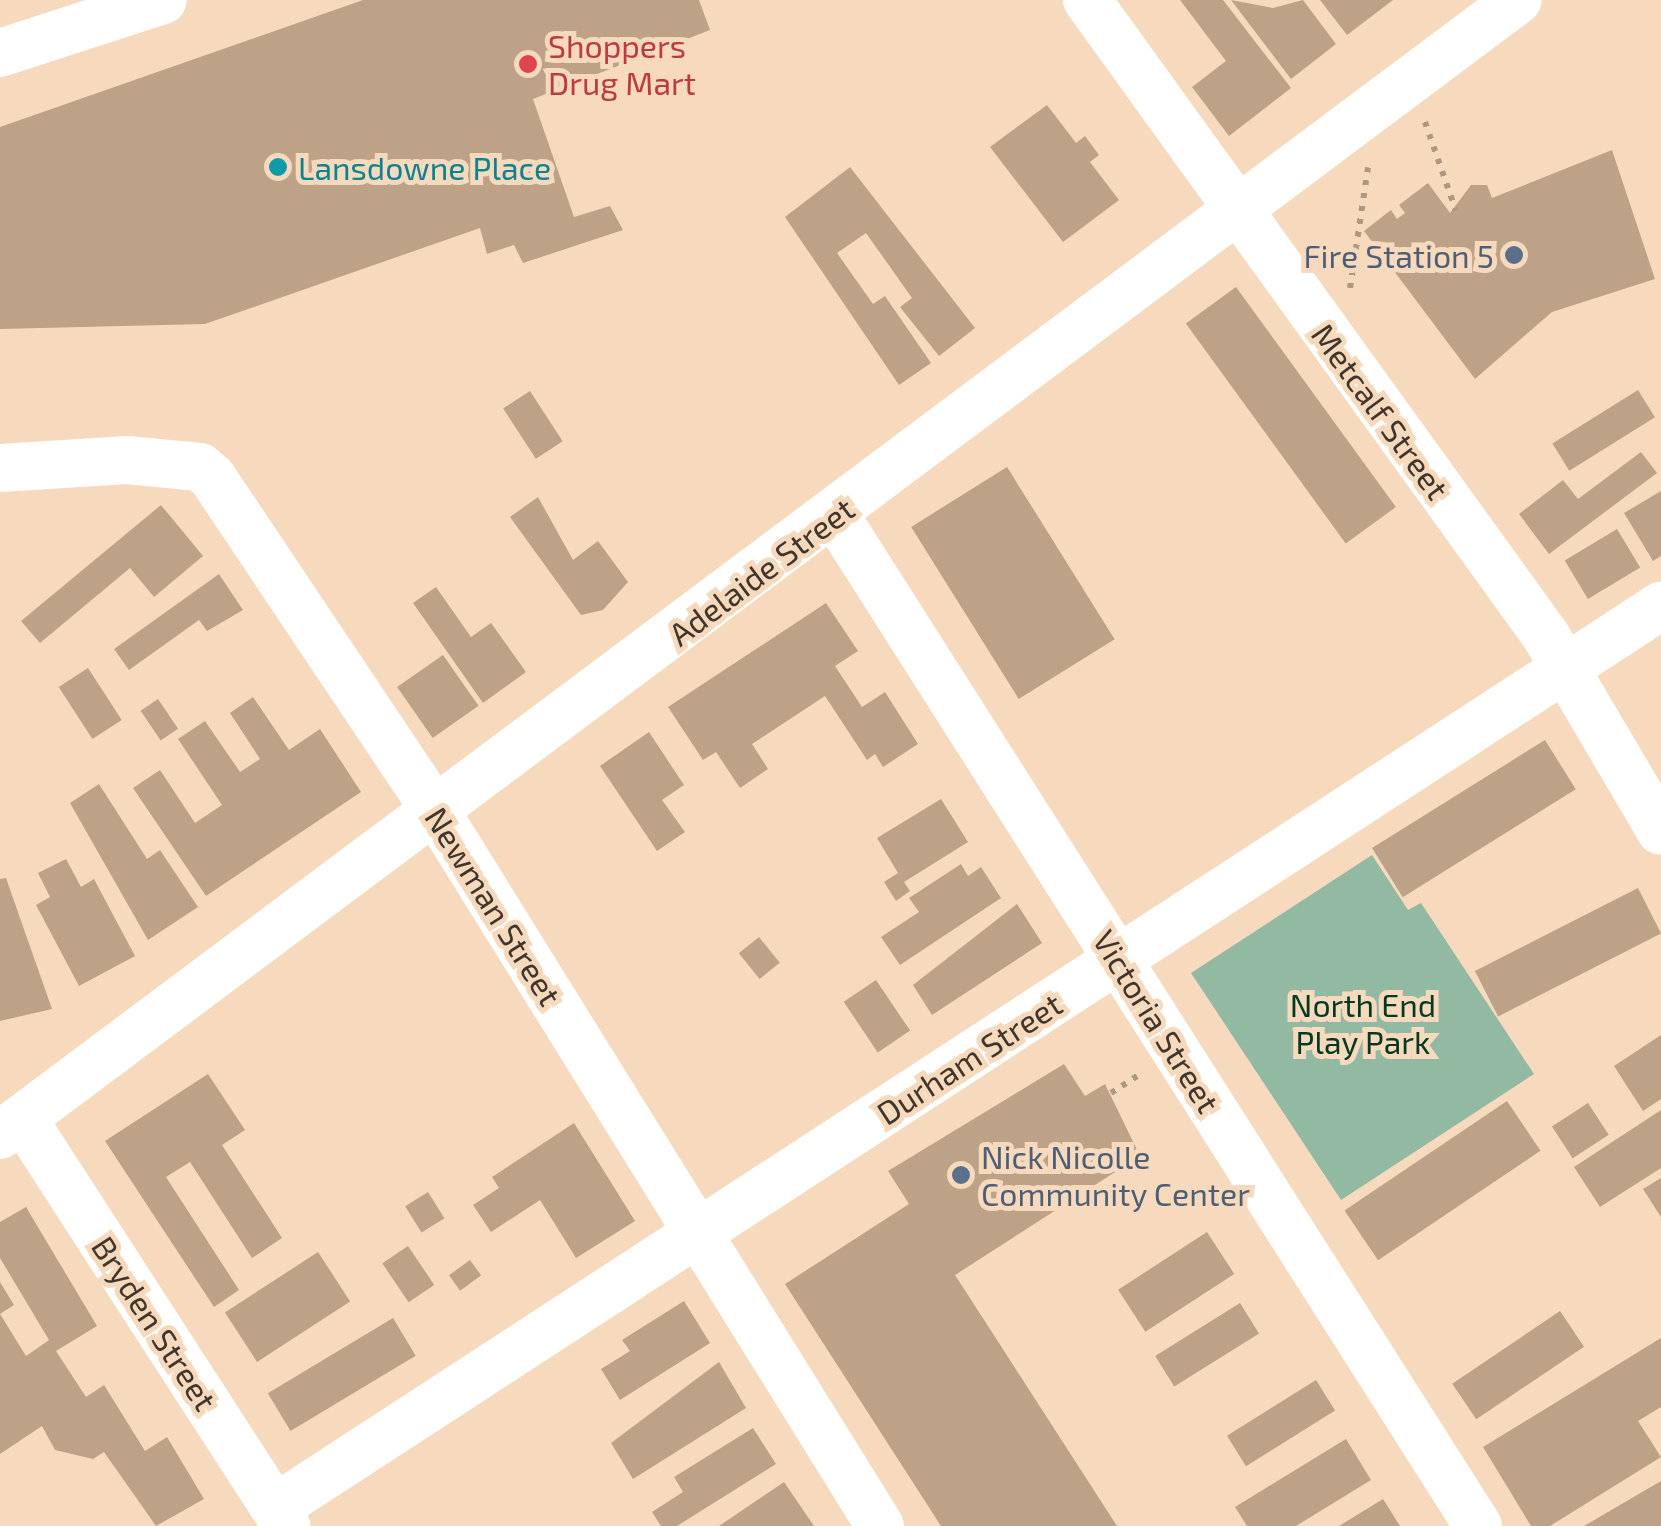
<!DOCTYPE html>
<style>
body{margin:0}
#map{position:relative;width:1661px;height:1526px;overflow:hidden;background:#f7dabe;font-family:"Exo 2",sans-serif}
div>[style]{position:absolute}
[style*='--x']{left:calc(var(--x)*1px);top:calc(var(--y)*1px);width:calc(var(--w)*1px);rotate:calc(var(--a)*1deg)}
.green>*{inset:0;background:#92b9a2}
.building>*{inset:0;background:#bda287;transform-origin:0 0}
.path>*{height:6px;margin-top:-3px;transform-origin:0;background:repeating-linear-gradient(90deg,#ae9883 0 5px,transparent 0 13px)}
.minor>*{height:48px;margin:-24px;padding:0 24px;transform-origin:24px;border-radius:24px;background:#fff}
.dots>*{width:28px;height:28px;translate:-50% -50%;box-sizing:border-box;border:5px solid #f7dabe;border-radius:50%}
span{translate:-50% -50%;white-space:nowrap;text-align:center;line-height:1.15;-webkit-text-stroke:10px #f7dabe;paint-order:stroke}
.health-label{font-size:32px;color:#be3a42}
.left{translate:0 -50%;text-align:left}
.culture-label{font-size:32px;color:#0d838f}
.service-label{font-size:32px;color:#4e5e75}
.right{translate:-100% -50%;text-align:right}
.street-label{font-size:32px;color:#40352a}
.park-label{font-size:32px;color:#003820}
</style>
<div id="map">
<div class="green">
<i style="clip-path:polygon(1372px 855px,1408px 910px,1421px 903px,1534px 1074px,1341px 1200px,1191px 973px)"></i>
</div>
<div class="building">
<i style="clip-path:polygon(363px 0,699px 0,710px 30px,533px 99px,574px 217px,610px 206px,623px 230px,523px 263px,514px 245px,487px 254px,480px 228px,205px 324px,0 329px,0 127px)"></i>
<i style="clip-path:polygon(1180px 0,1223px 0,1291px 88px,1229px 136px,1192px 87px,1226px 61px)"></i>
<i style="clip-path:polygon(1231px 0,1273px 8px,1303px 0,1336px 44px,1291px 79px)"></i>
<i style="clip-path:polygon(1320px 0,1393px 0,1347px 35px)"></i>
<i style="clip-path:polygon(1047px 105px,1076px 143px,1085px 136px,1099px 155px,1090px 162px,1119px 200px,1063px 242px,990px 147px)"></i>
<i style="clip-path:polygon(1612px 150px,1655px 279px,1552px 312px,1475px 379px,1364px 231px,1391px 210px,1397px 219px,1405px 213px,1399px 205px,1428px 183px,1450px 213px,1471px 185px,1487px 185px,1492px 198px)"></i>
<i style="clip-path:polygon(850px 167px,975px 328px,939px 356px,900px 307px,912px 298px,866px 233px,837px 253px,873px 304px,885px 296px,931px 363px,899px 385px,785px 217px)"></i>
<i style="left:1236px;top:287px;width:272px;height:62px;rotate:54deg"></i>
<i style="left:1638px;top:390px;width:32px;height:101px;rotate:58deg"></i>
<i style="left:530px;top:391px;width:60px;height:32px;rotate:57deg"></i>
<i style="clip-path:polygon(1641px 452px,1657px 473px,1549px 554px,1519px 514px,1563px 480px,1578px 499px)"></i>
<i style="left:1007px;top:467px;width:203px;height:113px;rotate:58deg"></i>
<i style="clip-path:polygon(1661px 491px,1661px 556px,1653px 561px,1624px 513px)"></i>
<i style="clip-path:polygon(538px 497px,573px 560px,598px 541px,628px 582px,603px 610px,581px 615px,510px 517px)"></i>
<i style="clip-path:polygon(161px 505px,203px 556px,154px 597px,130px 568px,40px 643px,21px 621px)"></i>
<i style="left:1617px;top:529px;width:45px;height:61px;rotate:59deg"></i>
<i style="clip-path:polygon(219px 574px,243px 610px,207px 631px,199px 620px,129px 670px,114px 649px)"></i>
<i style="clip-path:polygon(436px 587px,471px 637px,491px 623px,526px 672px,483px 703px,413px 603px)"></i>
<i style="clip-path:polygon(826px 603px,858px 651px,835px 666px,862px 707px,885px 692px,918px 744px,883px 767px,875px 754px,867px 760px,825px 696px,752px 744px,768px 769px,740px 788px,716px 752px,703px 760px,668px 707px)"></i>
<i style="left:443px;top:655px;width:62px;height:56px;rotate:55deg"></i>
<i style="left:88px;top:668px;width:62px;height:35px;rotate:57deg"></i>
<i style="clip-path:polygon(253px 697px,289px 750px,320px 729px,361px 792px,206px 896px,133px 788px,160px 770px,195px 823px,222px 805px,178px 739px,205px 721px,240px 772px,260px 759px,230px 713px)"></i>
<i style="left:158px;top:699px;width:36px;height:21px;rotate:56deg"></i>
<i style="clip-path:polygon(649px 732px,684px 785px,662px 800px,685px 832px,657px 851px,600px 766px)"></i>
<i style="left:1545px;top:740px;width:58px;height:204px;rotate:58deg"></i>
<i style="clip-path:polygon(99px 784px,147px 859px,160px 850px,198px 907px,148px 940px,70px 803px)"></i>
<i style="clip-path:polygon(941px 799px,968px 842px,904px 882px,910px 891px,896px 901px,884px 882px,898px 873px,877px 838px)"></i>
<i style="clip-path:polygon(66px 859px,81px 887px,94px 879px,135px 956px,79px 986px,36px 905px,50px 897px,38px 873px)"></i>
<i style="clip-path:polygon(961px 864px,968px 876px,981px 867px,1001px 898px,900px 965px,881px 937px,919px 912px,909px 898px)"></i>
<i style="clip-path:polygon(6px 878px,52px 1009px,0 1021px,0 879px)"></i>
<i style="left:1638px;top:888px;width:51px;height:183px;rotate:63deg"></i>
<i style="clip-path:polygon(1017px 904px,1042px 943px,932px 1015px,913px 985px)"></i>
<i style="left:759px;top:937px;width:33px;height:26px;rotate:51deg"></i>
<i style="left:876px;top:980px;width:61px;height:39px;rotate:56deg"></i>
<i style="clip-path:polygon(1661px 1035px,1661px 1099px,1643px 1111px,1614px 1066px)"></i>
<i style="clip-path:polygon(1064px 1064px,1085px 1096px,1105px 1084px,1140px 1156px,955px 1275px,1117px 1526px,941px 1526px,785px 1284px,909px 1204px,888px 1171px)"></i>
<i style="clip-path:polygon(208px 1074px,245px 1130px,222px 1145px,282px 1238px,252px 1258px,190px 1162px,166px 1177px,239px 1290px,214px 1307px,105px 1141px)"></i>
<i style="left:1507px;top:1101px;width:60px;height:196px;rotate:56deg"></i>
<i style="left:1588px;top:1103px;width:38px;height:43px;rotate:57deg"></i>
<i style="clip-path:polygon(1661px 1110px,1661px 1168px,1600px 1207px,1574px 1167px)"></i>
<i style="clip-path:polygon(574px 1123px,635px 1221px,576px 1258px,540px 1200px,491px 1232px,473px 1205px,499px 1188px,492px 1177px)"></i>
<i style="clip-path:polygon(1661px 1178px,1661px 1217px,1643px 1189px)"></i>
<i style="left:428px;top:1192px;width:31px;height:27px;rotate:58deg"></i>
<i style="clip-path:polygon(26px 1207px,97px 1326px,56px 1351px,86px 1397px,104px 1385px,145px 1451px,167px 1437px,204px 1499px,156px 1526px,104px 1452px,93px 1459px,55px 1450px,42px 1426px,0 1454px,0 1282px,14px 1305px,0 1314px,26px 1356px,49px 1340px,0 1258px,0 1222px)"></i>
<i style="left:1207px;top:1232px;width:50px;height:106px;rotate:57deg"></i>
<i style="left:408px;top:1246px;width:47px;height:31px;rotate:56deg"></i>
<i style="left:318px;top:1252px;width:59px;height:111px;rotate:57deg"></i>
<i style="left:470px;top:1260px;width:19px;height:26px;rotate:54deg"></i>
<i style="clip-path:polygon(684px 1301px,710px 1343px,620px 1400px,601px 1369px,630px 1351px,622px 1340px)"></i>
<i style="left:1240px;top:1303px;width:36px;height:100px;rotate:58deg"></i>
<i style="left:1560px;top:1311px;width:43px;height:130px;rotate:56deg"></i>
<i style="left:393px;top:1318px;width:44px;height:146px;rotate:59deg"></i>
<i style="clip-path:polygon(1661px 1338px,1661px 1407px,1638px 1421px,1661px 1457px,1550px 1526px,1531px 1526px,1483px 1447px)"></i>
<i style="clip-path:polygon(719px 1362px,746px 1408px,633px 1479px,611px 1443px)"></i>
<i style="left:1316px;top:1380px;width:36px;height:105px;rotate:58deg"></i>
<i style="clip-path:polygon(753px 1428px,776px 1464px,677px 1526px,661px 1526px,652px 1512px,683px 1492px,674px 1477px)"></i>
<i style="clip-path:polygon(1346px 1439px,1371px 1480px,1296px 1526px,1247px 1526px,1235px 1507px)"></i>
<i style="clip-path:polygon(1661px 1481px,1661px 1526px,1584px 1526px)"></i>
<i style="clip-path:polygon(784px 1482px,814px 1526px,719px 1526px)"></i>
<i style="clip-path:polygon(1383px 1499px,1400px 1526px,1339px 1526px)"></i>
</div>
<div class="path">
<i style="--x:1425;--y:122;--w:94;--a:70.8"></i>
<i style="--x:1350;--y:288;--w:122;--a:-81.5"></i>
<i style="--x:1111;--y:1093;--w:33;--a:-33"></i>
</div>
<div class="minor">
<i style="--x:1087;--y:0;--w:784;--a:54.18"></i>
<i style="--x:1546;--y:636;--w:226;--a:59.5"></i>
<i style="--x:0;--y:53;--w:171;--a:-18"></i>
<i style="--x:0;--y:468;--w:127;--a:-3.6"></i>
<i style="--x:127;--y:460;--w:73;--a:5.5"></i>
<i style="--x:200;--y:467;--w:16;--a:40"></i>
<i style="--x:212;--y:477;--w:407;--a:56.2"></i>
<i style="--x:438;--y:815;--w:837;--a:58.13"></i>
<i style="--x:835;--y:515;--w:1198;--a:57.54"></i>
<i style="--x:23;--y:1119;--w:485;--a:57.1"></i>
<i style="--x:0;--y:1135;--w:1895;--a:-36.79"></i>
<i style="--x:275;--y:1508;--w:1654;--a:-33.06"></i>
</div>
<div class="dots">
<i style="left:528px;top:64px;background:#e0444e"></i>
<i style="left:278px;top:167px;background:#0f9aa8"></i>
<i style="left:1514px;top:255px;background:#5c6f8a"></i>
<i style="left:961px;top:1175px;background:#5c6f8a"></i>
</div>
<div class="health-label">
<span class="left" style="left:548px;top:64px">Shoppers<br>Drug Mart</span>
</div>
<div class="culture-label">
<span class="left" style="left:298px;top:167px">Lansdowne Place</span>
</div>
<div class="service-label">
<span class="right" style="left:1494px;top:255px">Fire Station 5</span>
<span class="left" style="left:981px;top:1175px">Nick Nicolle<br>Community Center</span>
</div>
<div class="street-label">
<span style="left:1381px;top:411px;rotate:54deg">Metcalf Street</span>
<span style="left:761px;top:571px;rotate:-37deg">Adelaide Street</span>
<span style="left:494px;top:906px;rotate:58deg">Newman Street</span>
<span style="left:1157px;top:1021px;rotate:58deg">Victoria Street</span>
<span style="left:969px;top:1058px;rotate:-33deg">Durham Street</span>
<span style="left:155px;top:1323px;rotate:57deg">Bryden Street</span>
</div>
<div class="park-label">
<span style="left:1363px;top:1023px">North End<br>Play Park</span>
</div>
</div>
